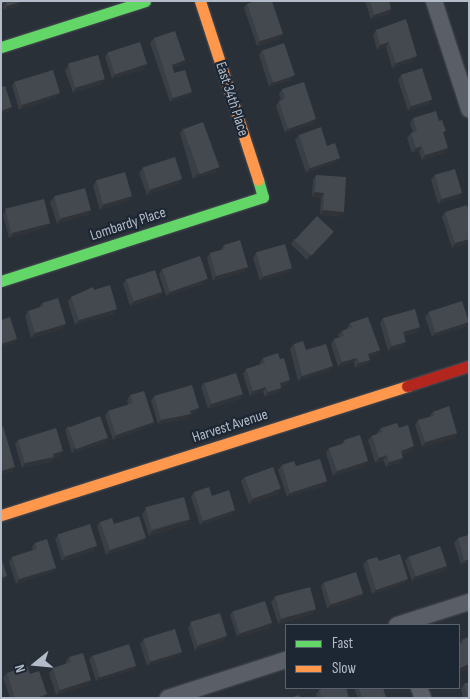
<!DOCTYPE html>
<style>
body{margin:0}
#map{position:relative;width:470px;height:699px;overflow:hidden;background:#2a3038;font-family:"Sofia Sans Condensed",sans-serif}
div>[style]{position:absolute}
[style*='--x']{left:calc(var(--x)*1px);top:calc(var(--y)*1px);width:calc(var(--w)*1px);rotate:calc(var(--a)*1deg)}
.roads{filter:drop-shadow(0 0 1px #484c53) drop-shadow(0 0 1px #484c53)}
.street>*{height:16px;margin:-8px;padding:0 8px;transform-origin:8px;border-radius:8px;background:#5a5e66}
.fast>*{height:11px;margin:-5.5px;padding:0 5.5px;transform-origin:5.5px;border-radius:5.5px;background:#63d668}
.slow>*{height:11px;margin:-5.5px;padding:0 5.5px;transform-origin:5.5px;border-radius:5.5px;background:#ff974d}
.jam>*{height:11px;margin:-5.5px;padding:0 5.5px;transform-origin:5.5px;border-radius:5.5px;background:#b3261e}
.wall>*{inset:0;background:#3a3f45}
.shaded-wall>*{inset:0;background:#303338}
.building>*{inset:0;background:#444950;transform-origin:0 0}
span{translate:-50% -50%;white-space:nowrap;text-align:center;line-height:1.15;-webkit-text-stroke:4.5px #1d2633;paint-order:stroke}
.street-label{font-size:15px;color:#b4bcc9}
.frame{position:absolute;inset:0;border:2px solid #b4bcc9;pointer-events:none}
.legend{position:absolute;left:285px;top:624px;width:175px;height:65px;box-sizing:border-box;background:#1d2633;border:1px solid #59626f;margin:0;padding:6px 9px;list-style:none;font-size:15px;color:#b4bcc9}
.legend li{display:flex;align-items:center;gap:10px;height:25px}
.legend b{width:25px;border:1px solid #59626f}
.north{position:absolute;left:10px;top:639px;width:50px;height:50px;-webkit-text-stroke:4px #1d2633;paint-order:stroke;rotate:253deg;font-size:14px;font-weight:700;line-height:20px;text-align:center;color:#b4bcc9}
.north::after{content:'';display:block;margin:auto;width:18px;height:22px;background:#b4bcc9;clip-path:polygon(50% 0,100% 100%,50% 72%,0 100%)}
</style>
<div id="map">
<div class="roads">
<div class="street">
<i style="--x:434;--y:1;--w:114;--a:72"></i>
<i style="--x:397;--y:625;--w:76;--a:-17.7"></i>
<i style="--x:419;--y:688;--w:11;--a:68"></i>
<i style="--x:168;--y:698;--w:124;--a:-17.9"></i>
</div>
<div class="fast">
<i style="--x:1;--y:47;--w:151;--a:-17.7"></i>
<i style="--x:1;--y:281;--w:275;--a:-17.8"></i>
<i style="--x:263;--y:197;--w:18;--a:-106"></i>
</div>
<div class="slow">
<i style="--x:200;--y:1;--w:188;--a:72"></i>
<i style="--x:1;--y:515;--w:426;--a:-17.6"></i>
</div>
<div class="jam">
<i style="--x:407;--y:386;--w:65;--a:-17.9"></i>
</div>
</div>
<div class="wall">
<i style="clip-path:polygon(1px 1px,22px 1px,20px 2px,17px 7px,4px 10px,3px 7px,1px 8px)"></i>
<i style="clip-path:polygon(365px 1px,389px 1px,391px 9px,388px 14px,371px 19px)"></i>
<i style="clip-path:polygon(247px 4px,279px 39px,257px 46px,244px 8px)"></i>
<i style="clip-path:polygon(376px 30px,414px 61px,392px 68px,386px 47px,377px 50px,373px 35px)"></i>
<i style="clip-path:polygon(154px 38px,185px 60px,182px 65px,173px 68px,174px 73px,189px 96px,170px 102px,150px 43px)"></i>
<i style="clip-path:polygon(262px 50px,291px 80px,269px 87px,259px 55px)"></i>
<i style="clip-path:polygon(108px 52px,147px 64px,144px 69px,112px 79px,105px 57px)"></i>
<i style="clip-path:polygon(69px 65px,102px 84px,73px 93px,65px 70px)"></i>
<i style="clip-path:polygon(401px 75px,429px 104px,408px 111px,398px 80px)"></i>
<i style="clip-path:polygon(15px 81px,56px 98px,19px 110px,12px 86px)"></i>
<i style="clip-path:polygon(282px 89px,313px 124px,285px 133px,276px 106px,279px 101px,281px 100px,279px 94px)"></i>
<i style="clip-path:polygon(413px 118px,444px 134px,445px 153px,422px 160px,419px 151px,412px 153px,407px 138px,411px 133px,413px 132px,410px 123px)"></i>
<i style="clip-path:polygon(183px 128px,219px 167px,215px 172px,193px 179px,180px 133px)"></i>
<i style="clip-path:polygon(299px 135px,327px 146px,340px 158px,336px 162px,306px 173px,295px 140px)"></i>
<i style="clip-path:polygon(143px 168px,182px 179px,179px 184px,147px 195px,139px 173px)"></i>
<i style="clip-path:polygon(316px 175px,341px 217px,320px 215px,321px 198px,312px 197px,313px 180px)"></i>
<i style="clip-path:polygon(435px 175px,462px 193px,458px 198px,438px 204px,431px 180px)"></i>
<i style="clip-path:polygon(96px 181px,132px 196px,129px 201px,100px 210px,93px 186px)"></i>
<i style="clip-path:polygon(54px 197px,91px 210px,88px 215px,57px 224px,50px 202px)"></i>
<i style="clip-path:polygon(6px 210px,50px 223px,47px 227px,9px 238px,3px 215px)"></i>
<i style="clip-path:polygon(445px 212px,469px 212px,469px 243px,452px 248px,442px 217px)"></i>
<i style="clip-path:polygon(330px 236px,307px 260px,291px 244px,294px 239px)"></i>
<i style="clip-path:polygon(224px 245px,248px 267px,244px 272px,213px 281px,207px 258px,210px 253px,221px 250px,221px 249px)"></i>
<i style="clip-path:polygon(256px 253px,292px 268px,289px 272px,260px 281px,253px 258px)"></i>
<i style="clip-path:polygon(162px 269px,204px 283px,166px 296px,159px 274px)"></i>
<i style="clip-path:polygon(126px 279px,162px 292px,159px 297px,130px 306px,123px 284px)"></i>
<i style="clip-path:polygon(94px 290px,114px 314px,75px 325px,68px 302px,71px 297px)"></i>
<i style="clip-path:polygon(42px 303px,63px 328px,31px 338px,25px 316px,28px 311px,39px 308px)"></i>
<i style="clip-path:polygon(429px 312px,469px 322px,465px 327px,432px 337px,425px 317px)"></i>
<i style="clip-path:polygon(383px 318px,420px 327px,417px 332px,404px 336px,403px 347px,388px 351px,380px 323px)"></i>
<i style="clip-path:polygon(350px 323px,380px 350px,376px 355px,369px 357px,370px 360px,367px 364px,355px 368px,354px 362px,338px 367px,331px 344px,334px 339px,339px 338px,338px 335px,342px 331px,347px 329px,347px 328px)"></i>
<i style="clip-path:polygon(294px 344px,306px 350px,330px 370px,298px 381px,290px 349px)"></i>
<i style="clip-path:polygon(263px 358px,287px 385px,281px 387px,281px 388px,278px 392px,265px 397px,263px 392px,250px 396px,243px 374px,246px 369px,260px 365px,260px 363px)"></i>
<i style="clip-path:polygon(204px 382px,243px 394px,240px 399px,208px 409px,201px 387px)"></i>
<i style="clip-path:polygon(130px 395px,154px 422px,150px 426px,113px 440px,105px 416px,108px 411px,128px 405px,127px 400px)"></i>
<i style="clip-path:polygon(154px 396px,196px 413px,190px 415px,187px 419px,158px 424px,151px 401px)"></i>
<i style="clip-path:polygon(433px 412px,457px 433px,454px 438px,422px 447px,415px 425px,418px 420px,429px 417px)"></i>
<i style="clip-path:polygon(68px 426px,108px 438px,104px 443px,72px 453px,65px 430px)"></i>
<i style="clip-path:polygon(381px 428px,399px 428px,411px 451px,402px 454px,400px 463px,386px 467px,383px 460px,375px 463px,368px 440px,372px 436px,378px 434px,377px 433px)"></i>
<i style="clip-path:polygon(18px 440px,60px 456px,54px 458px,51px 462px,22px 468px,15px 444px)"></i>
<i style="clip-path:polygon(344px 440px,365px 466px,333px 476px,326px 453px,329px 448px,341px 445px)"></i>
<i style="clip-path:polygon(282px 465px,296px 466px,327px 481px,324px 486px,287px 497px,278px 470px)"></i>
<i style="clip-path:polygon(245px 477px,278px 494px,249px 504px,241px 481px)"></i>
<i style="clip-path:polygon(194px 492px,212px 496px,235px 510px,232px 515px,200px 525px,191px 497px)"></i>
<i style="clip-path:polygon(146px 509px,190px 519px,187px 524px,149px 536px,142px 514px)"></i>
<i style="clip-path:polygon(100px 522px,114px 524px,143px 543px,106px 555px,97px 526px)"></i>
<i style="clip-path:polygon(58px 535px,94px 551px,62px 561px,55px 539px)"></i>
<i style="clip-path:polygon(469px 535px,469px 563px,461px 565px,454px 543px,458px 538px)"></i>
<i style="clip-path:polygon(35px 543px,56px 568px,53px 572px,16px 584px,9px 562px,12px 557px,33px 550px,32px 547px)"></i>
<i style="clip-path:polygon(409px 556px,447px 566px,444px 571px,412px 581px,405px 561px)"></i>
<i style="clip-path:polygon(367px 560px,379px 561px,408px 579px,404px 584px,372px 594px,363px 565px)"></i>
<i style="clip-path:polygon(324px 582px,359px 599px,327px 609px,321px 586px)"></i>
<i style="clip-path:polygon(275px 597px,313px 614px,278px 624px,271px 602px)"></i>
<i style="clip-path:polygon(233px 611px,269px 628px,237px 637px,230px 615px)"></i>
<i style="clip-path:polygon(191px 623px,224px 641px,195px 651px,188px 628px)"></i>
<i style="clip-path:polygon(469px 637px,469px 668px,459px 672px,459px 644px,462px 640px)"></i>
<i style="clip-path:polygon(144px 639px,182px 652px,179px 656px,147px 666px,140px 644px)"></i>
<i style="clip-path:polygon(93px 655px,136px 666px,133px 670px,96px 681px,89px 659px)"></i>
<i style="clip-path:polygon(69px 657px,91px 680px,88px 685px,56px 695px,49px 673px,53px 668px,66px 664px,66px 662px)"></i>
<i style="clip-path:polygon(7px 673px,30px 674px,45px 698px,10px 698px,3px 678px)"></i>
<i style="clip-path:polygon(464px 684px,469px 698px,463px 698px,461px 689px)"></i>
<i style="clip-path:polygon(354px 688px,383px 688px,386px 698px,358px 698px)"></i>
<i style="clip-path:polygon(319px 690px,349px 698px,317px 698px,316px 694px)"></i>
</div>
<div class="shaded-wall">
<i style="clip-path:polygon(17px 1px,22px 1px,20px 2px,17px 7px,4px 10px,7px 6px)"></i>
<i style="clip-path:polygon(6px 2px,3px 7px,1px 8px,1px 4px)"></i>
<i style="clip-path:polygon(391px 9px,388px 14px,371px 19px,374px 15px)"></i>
<i style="clip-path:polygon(283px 34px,279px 39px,257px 46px,260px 41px)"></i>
<i style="clip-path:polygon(389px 42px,386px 47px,377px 50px,380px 45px)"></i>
<i style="clip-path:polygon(417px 56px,414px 61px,392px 68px,396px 63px)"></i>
<i style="clip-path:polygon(185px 60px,182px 65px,168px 69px,172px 65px)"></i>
<i style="clip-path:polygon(147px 64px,144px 69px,112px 79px,115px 74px)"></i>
<i style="clip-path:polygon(295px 75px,291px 80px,269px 87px,272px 82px)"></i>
<i style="clip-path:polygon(105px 79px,102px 84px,73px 93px,76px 88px)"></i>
<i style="clip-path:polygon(192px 92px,189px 96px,170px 102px,173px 98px)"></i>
<i style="clip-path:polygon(60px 93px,56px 98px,19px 110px,23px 105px)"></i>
<i style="clip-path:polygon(432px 99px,429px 104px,408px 111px,411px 106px)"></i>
<i style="clip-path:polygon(12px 107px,8px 112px,1px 114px,1px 111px)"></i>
<i style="clip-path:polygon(316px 119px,313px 124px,285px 133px,288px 129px)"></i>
<i style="clip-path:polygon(422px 146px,419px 151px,412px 153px,416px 148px)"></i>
<i style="clip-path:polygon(448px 148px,445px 153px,422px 160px,425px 155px)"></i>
<i style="clip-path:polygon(340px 158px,336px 162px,306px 173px,310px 168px)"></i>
<i style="clip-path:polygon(219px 167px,215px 172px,193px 179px,197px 174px)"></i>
<i style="clip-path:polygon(182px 179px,179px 184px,147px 195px,150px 190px)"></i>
<i style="clip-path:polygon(315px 192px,324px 193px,321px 198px,312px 197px)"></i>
<i style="clip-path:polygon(462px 193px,458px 198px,438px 204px,442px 199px)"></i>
<i style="clip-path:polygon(132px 196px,129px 201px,100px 210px,103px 205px)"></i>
<i style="clip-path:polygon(91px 210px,88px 215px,57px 224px,60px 219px)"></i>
<i style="clip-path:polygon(323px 210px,344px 212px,341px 217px,320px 215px)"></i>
<i style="clip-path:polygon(50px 223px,47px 227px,9px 238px,13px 233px)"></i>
<i style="clip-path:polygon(334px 232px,330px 236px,307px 260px,310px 255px)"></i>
<i style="clip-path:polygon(469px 239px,469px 243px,452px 248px,455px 243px)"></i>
<i style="clip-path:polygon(248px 267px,244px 272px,213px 281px,216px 276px)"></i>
<i style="clip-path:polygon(292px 268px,289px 272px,260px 281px,263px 277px)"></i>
<i style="clip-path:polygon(208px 279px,204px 283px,166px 296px,170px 292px)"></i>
<i style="clip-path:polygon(162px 292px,159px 297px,130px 306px,133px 302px)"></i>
<i style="clip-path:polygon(117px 309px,114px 314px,75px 325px,79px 320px)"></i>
<i style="clip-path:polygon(469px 322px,465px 327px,432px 337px,435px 333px)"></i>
<i style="clip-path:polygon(66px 324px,63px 328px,31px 338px,35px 333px)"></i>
<i style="clip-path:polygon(420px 327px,417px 332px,400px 337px,403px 332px)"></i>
<i style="clip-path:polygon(17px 339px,14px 344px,1px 347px,1px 344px)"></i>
<i style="clip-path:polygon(406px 342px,403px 347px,388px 351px,392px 346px)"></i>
<i style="clip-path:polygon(380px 350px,376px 355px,365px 359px,368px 354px)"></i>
<i style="clip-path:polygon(357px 358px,354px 362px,338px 367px,342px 362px)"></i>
<i style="clip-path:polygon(370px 360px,367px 364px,355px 368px,359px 363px)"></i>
<i style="clip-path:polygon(333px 366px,330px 370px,298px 381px,302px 376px)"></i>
<i style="clip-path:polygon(290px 380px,287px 385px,276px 388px,280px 383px)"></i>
<i style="clip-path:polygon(266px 387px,263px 392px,250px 396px,253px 391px)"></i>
<i style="clip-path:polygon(281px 388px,278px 392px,265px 397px,268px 392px)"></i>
<i style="clip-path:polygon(243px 394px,240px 399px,208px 409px,211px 404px)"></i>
<i style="clip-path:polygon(199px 408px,196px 413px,190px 415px,187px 419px,158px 424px,161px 420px)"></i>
<i style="clip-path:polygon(154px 422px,150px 426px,113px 440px,116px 435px)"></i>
<i style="clip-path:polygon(457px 433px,454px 438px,422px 447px,425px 442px)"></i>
<i style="clip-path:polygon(108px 438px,104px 443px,72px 453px,75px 448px)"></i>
<i style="clip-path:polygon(414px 446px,411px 451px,397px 455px,401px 451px)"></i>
<i style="clip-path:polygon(63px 451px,60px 456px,54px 458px,51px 462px,22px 468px,25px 463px)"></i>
<i style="clip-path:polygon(387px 455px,383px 460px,375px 463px,379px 458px)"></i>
<i style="clip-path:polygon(403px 458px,400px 463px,386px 467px,389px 462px)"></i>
<i style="clip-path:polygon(368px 461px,365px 466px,333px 476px,337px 471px)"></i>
<i style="clip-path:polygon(15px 467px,12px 472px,1px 475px,1px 471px)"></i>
<i style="clip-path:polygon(327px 481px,324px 486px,287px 497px,290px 493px)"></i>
<i style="clip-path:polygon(281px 489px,278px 494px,249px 504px,252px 499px)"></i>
<i style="clip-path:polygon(235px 510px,232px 515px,200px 525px,203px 521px)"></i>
<i style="clip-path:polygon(190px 519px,187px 524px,149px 536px,152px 531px)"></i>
<i style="clip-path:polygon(146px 538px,143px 543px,106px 555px,110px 550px)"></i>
<i style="clip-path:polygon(97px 546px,94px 551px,62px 561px,66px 556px)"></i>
<i style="clip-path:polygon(469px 559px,469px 563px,461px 565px,464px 561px)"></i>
<i style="clip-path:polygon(447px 566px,444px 571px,412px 581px,415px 576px)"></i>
<i style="clip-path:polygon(56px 568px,53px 572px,16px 584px,19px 579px)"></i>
<i style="clip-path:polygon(7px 576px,4px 581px,1px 582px,1px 578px)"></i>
<i style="clip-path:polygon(408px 579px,404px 584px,372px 594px,376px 590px)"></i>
<i style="clip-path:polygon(363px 594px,359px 599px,327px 609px,331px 604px)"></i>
<i style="clip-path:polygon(316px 609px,313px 614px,278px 624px,281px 619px)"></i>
<i style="clip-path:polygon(272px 623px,269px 628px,237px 637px,240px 633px)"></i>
<i style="clip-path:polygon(227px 636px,224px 641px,195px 651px,198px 646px)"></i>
<i style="clip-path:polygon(182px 652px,179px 656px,147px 666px,151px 661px)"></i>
<i style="clip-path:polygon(469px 664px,469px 668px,459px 672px,460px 668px)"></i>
<i style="clip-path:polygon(136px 666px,133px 670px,96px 681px,99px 677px)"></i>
<i style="clip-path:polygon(91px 680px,88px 685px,56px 695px,60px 690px)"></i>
<i style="clip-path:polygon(47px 694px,45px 698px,37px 698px)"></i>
</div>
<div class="building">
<i style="clip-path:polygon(1px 1px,20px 1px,20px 2px,7px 6px,6px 2px,1px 4px)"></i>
<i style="clip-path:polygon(254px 1px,272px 1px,283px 34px,260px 41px,247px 4px)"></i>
<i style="clip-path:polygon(370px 1px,389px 1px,391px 9px,374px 15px)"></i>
<i style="clip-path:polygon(406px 19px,417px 56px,396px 63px,389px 42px,380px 45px,376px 30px)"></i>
<i style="clip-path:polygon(175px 31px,185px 60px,172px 65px,174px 73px,185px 70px,192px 92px,173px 98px,154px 38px)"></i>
<i style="left:140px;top:42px;width:23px;height:34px;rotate:72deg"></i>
<i style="left:284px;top:43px;width:34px;height:23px;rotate:71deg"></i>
<i style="left:98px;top:55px;width:25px;height:31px;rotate:74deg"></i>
<i style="left:422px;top:68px;width:33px;height:22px;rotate:72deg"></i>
<i style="left:53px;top:70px;width:24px;height:40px;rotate:73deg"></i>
<i style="clip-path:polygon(304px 82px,316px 119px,288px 129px,279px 101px,285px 99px,282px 89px)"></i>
<i style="clip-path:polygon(5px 86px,12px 107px,1px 111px,1px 87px)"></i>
<i style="clip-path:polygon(436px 111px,439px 121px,442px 120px,446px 131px,443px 132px,448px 148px,425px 155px,422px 146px,416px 148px,411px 133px,417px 131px,413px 118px)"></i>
<i style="left:203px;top:122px;width:48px;height:21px;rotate:70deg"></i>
<i style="clip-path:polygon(321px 127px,327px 146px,335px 143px,340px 158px,310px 168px,299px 135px)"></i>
<i style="left:175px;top:157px;width:23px;height:34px;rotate:72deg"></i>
<i style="left:455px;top:169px;width:25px;height:21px;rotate:74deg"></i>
<i style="left:125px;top:172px;width:25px;height:30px;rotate:74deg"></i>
<i style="clip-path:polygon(316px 175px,346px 177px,344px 212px,323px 210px,324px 193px,315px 192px)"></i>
<i style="left:85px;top:188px;width:23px;height:32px;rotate:75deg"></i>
<i style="left:44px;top:199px;width:25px;height:40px;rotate:76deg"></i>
<i style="clip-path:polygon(467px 205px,469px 212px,469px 239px,455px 243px,445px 212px)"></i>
<i style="left:317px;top:216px;width:23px;height:33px;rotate:43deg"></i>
<i style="clip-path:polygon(240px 240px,248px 267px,216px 276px,210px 253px,225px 249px,224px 245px)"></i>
<i style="left:285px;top:244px;width:25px;height:30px;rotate:74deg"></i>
<i style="left:200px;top:256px;width:24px;height:40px;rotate:71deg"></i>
<i style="left:155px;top:270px;width:23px;height:30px;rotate:72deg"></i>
<i style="clip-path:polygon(110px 285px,117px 309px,79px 320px,71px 297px,93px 287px,94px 290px)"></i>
<i style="clip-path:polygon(58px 298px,66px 324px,35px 333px,28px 311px,44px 306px,42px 303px)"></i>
<i style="left:462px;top:301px;width:22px;height:35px;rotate:72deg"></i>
<i style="clip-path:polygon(415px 309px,420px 327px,403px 332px,406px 342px,392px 346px,383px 318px)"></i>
<i style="clip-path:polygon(10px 317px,17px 339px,1px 344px,1px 320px)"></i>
<i style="clip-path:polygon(368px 317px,380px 350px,368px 354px,370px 360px,359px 363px,357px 358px,342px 362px,334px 339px,344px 336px,342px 331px,352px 327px,350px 323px)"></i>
<i style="clip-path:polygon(303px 341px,306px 350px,326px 344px,333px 366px,302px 376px,294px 344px)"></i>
<i style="clip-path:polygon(278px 353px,280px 359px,284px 358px,290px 380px,280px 383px,281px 388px,268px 392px,266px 387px,253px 391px,246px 369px,265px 363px,263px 358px)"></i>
<i style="left:236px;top:373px;width:22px;height:33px;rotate:72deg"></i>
<i style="clip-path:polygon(192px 385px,199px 408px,190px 411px,191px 414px,161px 420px,154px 396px)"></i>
<i style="clip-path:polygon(144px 391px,154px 422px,116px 435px,108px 411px,133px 403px,130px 395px)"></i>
<i style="clip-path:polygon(449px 406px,457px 433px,425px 442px,418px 420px,434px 416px,433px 412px)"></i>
<i style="left:100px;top:416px;width:23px;height:34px;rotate:70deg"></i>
<i style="clip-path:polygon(397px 423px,399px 428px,408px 425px,414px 446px,401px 451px,403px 458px,389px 462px,387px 455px,379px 458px,372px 436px,382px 432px,381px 428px)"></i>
<i style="clip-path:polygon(3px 426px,15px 467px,1px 471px,1px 427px)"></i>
<i style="clip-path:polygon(56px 428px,63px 451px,53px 454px,54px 457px,25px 463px,18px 440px)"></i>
<i style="clip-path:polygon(360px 435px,368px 461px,337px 471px,329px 448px,345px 443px,344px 440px)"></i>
<i style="clip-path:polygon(320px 459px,327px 481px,290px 493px,282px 465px,294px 461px,296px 466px)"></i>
<i style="left:273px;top:467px;width:23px;height:30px;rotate:70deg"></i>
<i style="clip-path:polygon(209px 487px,212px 496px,229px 490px,235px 510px,203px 521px,194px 492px)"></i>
<i style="left:184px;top:497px;width:23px;height:40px;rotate:75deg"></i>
<i style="clip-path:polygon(139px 516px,146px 538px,110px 550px,100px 522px,112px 518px,114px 524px)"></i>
<i style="left:90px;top:524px;width:23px;height:34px;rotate:72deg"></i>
<i style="clip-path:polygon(469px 535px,469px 559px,464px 561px,458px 538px)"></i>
<i style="clip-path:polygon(47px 539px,56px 568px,19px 579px,12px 557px,37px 549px,35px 543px)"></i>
<i style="left:440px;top:546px;width:21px;height:33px;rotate:71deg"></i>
<i style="clip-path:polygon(400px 554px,408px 579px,376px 590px,367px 560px,377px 557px,379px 561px)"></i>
<i style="clip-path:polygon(1px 557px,7px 576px,1px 578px)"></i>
<i style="left:356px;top:572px;width:23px;height:34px;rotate:72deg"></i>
<i style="left:310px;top:587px;width:23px;height:36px;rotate:75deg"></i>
<i style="left:265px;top:601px;width:23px;height:34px;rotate:72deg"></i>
<i style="left:220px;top:613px;width:24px;height:31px;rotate:73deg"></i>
<i style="left:175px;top:629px;width:24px;height:33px;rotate:73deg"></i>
<i style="clip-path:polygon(469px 637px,469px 664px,460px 668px,459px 665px,459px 645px,463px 643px,462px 640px)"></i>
<i style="left:129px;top:644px;width:23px;height:38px;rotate:72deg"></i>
<i style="clip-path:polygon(83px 653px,91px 680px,60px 690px,53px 668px,71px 662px,69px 657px)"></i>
<i style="clip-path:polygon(27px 666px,30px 674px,39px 671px,47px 694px,37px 698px,15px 698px,7px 673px)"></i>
<i style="clip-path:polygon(469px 682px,469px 698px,468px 698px,464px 684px)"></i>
<i style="clip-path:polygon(325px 688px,346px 688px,349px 698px,322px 698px,319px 690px)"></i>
<i style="clip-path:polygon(359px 688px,383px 688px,386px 698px,362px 698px)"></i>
<i style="clip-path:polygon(299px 695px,300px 698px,290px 698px)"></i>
</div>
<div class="street-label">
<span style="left:232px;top:99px;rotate:72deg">East 34th Place</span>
<span style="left:128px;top:224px;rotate:-18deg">Lombardy Place</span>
<span style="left:230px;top:426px;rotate:-18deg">Harvest Avenue</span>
</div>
<div class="frame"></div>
<ul class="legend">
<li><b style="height:6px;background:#63d668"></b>Fast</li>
<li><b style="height:6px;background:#ff974d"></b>Slow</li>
</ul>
<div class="north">N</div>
</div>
